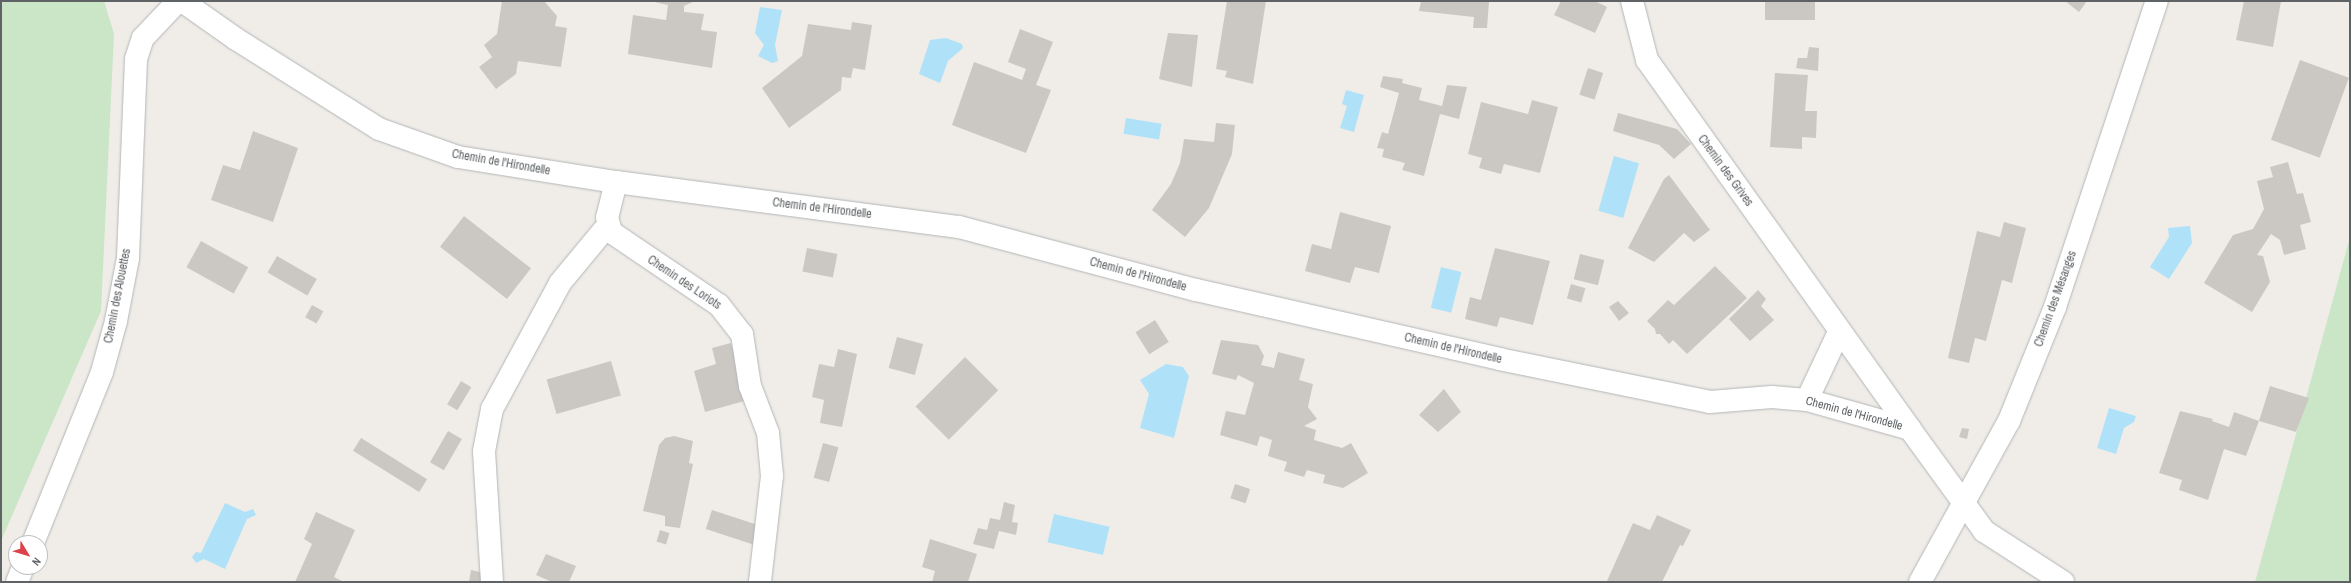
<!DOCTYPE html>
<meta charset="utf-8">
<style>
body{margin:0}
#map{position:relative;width:2351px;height:583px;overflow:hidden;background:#f0ede8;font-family:"Archivo Narrow",sans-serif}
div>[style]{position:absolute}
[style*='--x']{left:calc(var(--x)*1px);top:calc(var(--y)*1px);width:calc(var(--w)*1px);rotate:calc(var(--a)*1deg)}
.green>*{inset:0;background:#cbe5c7}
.water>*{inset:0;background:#afe2f8;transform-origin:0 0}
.building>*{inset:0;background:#cbc8c4;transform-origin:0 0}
.roads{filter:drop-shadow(0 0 1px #b2b5b8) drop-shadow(0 0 1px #b2b5b8)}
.minor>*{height:22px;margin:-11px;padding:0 11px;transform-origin:11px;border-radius:11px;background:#fff}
span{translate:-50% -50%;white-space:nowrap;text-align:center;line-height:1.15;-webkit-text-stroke:4px #fff;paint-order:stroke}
.street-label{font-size:12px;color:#5f6366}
.frame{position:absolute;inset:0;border:2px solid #5f6366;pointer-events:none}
.north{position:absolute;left:8px;top:535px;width:40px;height:40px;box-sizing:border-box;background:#fff;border:1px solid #bfc1c2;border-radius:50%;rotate:128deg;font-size:11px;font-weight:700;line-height:16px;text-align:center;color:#5f6366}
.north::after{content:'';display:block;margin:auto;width:14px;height:18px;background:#db424b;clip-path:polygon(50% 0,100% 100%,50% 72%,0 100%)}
</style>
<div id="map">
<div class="green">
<i style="clip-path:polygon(1px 1px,104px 1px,114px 34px,101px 311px,1px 541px)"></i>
<i style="clip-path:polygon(2350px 237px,2350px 582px,2255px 582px,2306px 398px)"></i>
</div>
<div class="water">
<i style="clip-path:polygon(760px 7px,782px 10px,775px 45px,778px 61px,772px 63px,758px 56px,764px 45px,755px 33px)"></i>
<i style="clip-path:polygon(946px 38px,962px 44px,963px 48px,948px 61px,940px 83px,919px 74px,930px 40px)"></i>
<i style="clip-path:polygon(1346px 90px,1364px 95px,1354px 132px,1340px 128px,1347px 106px,1342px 104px)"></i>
<i style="left:1126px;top:118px;width:36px;height:16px;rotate:9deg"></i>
<i style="left:1614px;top:156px;width:26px;height:57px;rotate:16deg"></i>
<i style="clip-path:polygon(2190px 226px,2192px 243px,2169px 279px,2150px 267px,2169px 237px,2168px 228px)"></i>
<i style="left:1441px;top:267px;width:21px;height:42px;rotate:14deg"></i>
<i style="clip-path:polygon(1166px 364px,1183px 367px,1189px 376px,1174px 438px,1140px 428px,1149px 394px,1140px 380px)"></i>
<i style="clip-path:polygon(2109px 408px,2136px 416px,2134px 422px,2124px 428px,2116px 454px,2097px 448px)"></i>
<i style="clip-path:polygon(225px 503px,245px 512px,253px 509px,256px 515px,247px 519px,225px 569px,204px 559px,196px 563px,192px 557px,196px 552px,201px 553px)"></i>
<i style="left:1054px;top:514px;width:57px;height:29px;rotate:13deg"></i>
</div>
<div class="building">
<i style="clip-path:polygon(502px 1px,544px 1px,557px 16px,555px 26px,567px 28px,561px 67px,518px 61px,516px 74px,496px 89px,479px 67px,492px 57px,484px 45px,497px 34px)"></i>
<i style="clip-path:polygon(650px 1px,695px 1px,684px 6px,684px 12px,704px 14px,701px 30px,717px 32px,712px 68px,628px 54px,633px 15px,666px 20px,668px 5px)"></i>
<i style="clip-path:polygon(1227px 1px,1266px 1px,1253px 84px,1225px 77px,1227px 71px,1216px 69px)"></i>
<i style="clip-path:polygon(1421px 1px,1489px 2px,1487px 28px,1473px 28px,1474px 17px,1419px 11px)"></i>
<i style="clip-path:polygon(1595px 1px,1607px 7px,1595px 33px,1554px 15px,1561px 1px)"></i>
<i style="left:1765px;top:1px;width:50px;height:19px"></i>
<i style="clip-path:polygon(2065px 1px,2087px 1px,2079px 12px)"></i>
<i style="clip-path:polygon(2244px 1px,2281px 1px,2273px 47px,2236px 40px)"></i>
<i style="clip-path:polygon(852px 22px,872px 25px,865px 70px,853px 68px,851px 78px,842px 77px,841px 90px,789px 128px,762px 88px,802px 56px,808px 24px,851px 30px)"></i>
<i style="clip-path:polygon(1020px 29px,1053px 42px,1036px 85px,1051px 90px,1026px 153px,952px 125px,974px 62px,1022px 80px,1026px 69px,1008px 62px)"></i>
<i style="clip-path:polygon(1168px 33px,1198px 35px,1192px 87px,1159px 79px)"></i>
<i style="clip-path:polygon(1809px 47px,1819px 48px,1818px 71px,1796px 68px,1798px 58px,1807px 58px)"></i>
<i style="left:2300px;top:60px;width:52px;height:85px;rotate:20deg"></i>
<i style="left:1588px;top:68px;width:16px;height:28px;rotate:18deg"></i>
<i style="clip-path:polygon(1775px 73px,1808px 75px,1805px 111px,1817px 111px,1816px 138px,1802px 137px,1802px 149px,1770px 147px)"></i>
<i style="clip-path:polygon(1383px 76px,1403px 79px,1402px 83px,1422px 88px,1419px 100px,1442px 106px,1447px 85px,1467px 87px,1459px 119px,1440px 114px,1424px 176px,1402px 170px,1405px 163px,1382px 157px,1384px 149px,1377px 148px,1382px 132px,1388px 134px,1399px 93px,1380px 87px)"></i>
<i style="clip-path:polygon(1532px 100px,1558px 107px,1540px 173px,1504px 164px,1501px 174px,1479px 168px,1482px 158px,1468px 154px,1481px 102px,1528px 114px)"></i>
<i style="clip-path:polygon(1618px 113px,1677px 129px,1691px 144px,1674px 159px,1659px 145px,1613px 131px)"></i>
<i style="clip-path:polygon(1216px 123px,1235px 125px,1232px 154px,1209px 208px,1185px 237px,1152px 210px,1171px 184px,1180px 163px,1184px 139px,1214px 142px)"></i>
<i style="clip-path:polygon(253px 131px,298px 148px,273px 222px,211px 200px,223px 165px,240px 170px)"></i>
<i style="clip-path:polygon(2288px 162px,2297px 194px,2303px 193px,2311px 222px,2300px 225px,2306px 249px,2284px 255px,2280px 240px,2271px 234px,2257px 255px,2263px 256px,2270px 282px,2252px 312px,2204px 283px,2233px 235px,2253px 229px,2264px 209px,2257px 181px,2273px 177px,2270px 167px)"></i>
<i style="clip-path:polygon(1669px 175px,1710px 230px,1694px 242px,1684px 233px,1654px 262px,1628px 248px,1664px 179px)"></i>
<i style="clip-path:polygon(1340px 212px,1391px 226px,1379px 273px,1355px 267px,1350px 283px,1305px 271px,1312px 244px,1331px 249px)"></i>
<i style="left:464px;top:216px;width:85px;height:39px;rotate:38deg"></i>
<i style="clip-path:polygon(2004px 222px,2026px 228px,2012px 283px,2002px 280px,1986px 341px,1975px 338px,1969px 363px,1948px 358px,1977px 231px,2000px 237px)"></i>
<i style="left:201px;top:241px;width:54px;height:30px;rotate:29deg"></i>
<i style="left:807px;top:248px;width:31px;height:24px;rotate:11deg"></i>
<i style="clip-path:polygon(1495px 248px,1550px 261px,1533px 325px,1500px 317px,1497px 327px,1465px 319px,1470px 297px,1481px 300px)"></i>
<i style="left:1580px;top:254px;width:25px;height:26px;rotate:14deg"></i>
<i style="left:277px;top:256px;width:46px;height:19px;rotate:30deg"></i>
<i style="clip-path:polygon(1715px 266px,1747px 298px,1687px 354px,1673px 340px,1669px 344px,1660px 334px,1656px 334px,1655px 329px,1647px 321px,1668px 300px,1674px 305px)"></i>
<i style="left:1571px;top:284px;width:15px;height:15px;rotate:16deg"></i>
<i style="clip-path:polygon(1758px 290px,1766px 299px,1761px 306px,1774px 320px,1750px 341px,1729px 319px)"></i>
<i style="clip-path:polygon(1618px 301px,1629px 313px,1619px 321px,1609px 307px)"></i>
<i style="left:312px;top:305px;width:13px;height:14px;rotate:29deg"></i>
<i style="left:1155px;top:320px;width:26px;height:23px;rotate:58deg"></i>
<i style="left:897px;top:337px;width:27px;height:32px;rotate:15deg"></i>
<i style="clip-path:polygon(1221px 340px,1258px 345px,1264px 356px,1261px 365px,1274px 368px,1278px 352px,1305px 359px,1299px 380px,1313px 384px,1308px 407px,1317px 419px,1304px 426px,1316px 430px,1314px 440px,1342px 448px,1351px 443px,1368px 473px,1343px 488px,1323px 483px,1325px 475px,1307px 470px,1304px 477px,1284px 471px,1287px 462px,1268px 456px,1272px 440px,1260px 436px,1257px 446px,1220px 435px,1226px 411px,1245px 415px,1254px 383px,1238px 375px,1236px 380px,1212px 374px)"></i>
<i style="clip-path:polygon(731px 343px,748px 400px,705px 412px,694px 371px,716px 364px,712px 348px)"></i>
<i style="clip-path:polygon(838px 349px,857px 354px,842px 427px,820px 423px,824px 400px,812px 397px,819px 364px,834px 367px)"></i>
<i style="left:965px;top:357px;width:47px;height:70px;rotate:45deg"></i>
<i style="left:611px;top:361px;width:36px;height:67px;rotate:74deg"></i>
<i style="left:461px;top:381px;width:12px;height:27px;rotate:31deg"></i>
<i style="clip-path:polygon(2270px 386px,2309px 398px,2296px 432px,2259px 421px,2246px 456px,2224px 449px,2208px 500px,2179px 490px,2182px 480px,2159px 473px,2180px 411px,2213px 419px,2212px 421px,2229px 427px,2234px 412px,2259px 421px)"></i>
<i style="clip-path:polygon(1444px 389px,1461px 412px,1438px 432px,1419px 415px)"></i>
<i style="clip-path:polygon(1962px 428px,1969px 429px,1967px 439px,1959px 437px)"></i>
<i style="left:448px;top:431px;width:16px;height:36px;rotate:30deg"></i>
<i style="clip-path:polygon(674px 436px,693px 441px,689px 463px,693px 464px,680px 528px,665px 526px,665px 516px,643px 511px,659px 445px,665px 438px)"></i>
<i style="left:361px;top:438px;width:78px;height:15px;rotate:32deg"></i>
<i style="left:823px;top:443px;width:16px;height:36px;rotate:15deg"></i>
<i style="left:1235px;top:484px;width:16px;height:15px;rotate:18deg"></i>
<i style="clip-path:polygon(1004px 502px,1015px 505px,1012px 522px,1018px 523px,1016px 535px,999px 531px,994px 549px,973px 544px,978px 528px,987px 530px,990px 518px,1000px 520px)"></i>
<i style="left:712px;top:510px;width:49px;height:20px;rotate:18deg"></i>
<i style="clip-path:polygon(316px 512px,355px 530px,334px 577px,344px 582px,295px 582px,312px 544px,304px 539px)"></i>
<i style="clip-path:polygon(1657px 515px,1691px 530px,1683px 546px,1680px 545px,1662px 582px,1607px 581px,1633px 523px,1650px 530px)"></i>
<i style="left:660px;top:530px;width:10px;height:12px;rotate:17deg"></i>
<i style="clip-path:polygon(930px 539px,977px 554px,968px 582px,932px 582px,935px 571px,922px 567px)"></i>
<i style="clip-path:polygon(546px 554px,576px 566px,569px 582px,552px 582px,536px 575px)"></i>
<i style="clip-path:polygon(471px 570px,489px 574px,487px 582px,469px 582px)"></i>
</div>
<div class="roads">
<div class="minor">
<i style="--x:182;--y:1;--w:66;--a:35.1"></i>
<i style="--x:236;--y:39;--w:169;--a:32.2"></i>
<i style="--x:379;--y:129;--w:84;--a:19.5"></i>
<i style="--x:458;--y:157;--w:160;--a:9"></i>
<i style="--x:616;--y:182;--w:346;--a:7.5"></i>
<i style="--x:959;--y:227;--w:245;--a:14.9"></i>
<i style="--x:1196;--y:290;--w:311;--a:12.8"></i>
<i style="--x:1499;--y:359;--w:215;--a:11.5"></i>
<i style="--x:1710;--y:402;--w:62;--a:-4.6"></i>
<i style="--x:1772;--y:397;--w:35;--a:5"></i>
<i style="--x:1807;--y:400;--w:107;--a:15.7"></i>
<i style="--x:1910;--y:429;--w:126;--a:54"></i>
<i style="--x:1984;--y:531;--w:94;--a:32.8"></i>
<i style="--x:1632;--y:1;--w:61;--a:75.7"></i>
<i style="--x:1647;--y:60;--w:453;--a:54.5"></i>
<i style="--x:616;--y:182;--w:36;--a:104"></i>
<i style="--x:607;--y:217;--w:16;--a:75"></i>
<i style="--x:611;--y:232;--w:130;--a:34.1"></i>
<i style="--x:719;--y:305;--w:37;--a:52"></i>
<i style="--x:742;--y:334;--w:53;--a:81.3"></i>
<i style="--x:750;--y:386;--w:50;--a:69"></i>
<i style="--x:768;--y:433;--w:43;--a:84.7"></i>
<i style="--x:772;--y:476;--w:107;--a:96.5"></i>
<i style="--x:1807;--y:400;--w:75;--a:-64.8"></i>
<i style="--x:33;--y:543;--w:184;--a:-68"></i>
<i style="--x:102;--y:372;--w:53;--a:-74.6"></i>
<i style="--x:116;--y:321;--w:64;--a:-79.2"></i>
<i style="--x:128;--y:258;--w:199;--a:-87.7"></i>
<i style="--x:136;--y:59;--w:22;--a:-72"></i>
<i style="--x:143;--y:38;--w:51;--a:-46.6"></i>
<i style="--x:17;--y:582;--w:16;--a:-68"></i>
<i style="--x:492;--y:582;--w:131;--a:-93.5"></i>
<i style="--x:484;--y:451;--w:43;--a:-79.2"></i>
<i style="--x:492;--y:409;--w:143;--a:-61.6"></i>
<i style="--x:560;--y:283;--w:75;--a:-50.4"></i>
<i style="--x:1920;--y:582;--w:184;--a:-61.1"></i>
<i style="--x:2009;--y:421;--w:123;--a:-68"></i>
<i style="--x:2055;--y:307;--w:323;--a:-71.6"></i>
</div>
</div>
<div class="street-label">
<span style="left:501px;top:163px;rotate:10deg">Chemin de l'Hirondelle</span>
<span style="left:1725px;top:171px;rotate:54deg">Chemin des Grives</span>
<span style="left:822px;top:209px;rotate:7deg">Chemin de l'Hirondelle</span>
<span style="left:1138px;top:275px;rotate:15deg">Chemin de l'Hirondelle</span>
<span style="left:684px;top:283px;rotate:34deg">Chemin des Loriots</span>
<span style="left:118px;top:296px;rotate:-79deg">Chemin des Alouettes</span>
<span style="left:2056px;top:299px;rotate:-70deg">Chemin des Mésanges</span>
<span style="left:1453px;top:349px;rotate:13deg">Chemin de l'Hirondelle</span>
<span style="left:1854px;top:414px;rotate:15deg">Chemin de l'Hirondelle</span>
</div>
<div class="frame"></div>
<div class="north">N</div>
</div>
